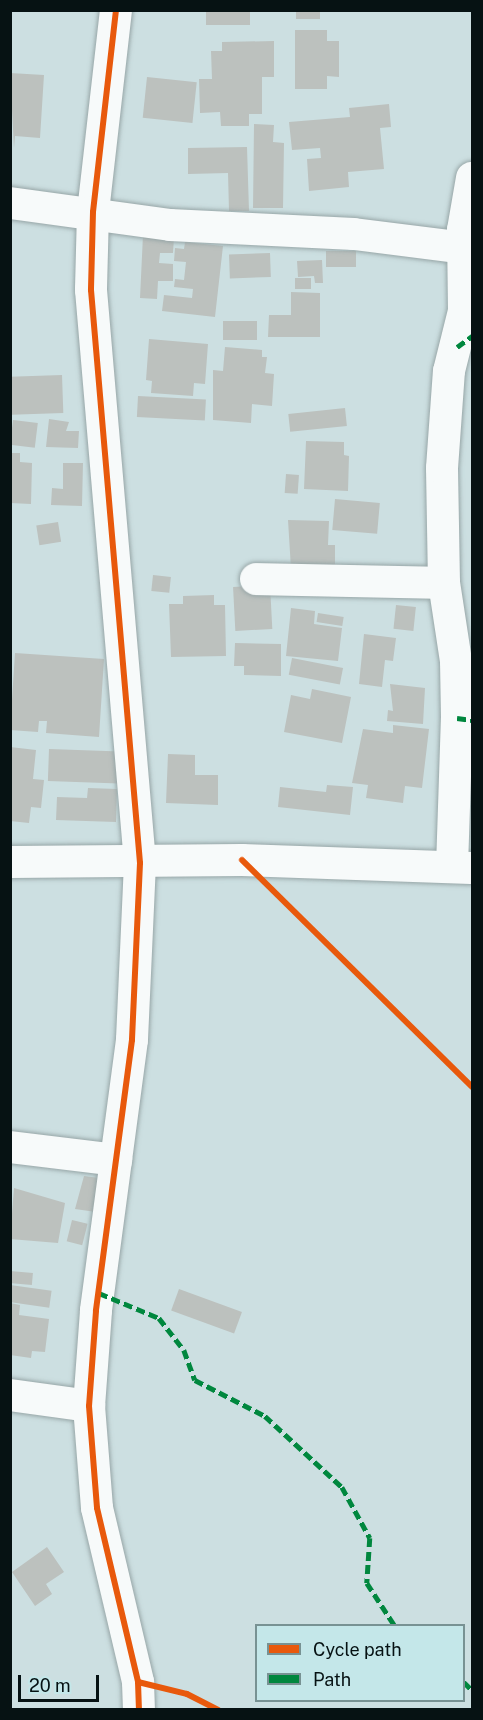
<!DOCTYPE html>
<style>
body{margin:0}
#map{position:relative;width:483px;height:1720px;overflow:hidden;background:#ccdfe1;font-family:"Public Sans",sans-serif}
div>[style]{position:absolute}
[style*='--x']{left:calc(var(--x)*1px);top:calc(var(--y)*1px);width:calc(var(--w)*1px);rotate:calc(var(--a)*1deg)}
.building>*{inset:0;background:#bcc1be;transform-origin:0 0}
.roads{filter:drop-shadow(0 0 2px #97a6a7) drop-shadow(0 0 2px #97a6a7)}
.street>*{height:32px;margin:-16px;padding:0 16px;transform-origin:16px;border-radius:16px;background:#f7fafa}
.quiet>*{height:4.5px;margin-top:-2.25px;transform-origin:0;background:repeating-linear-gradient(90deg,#00873e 0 9px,transparent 0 13.5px)}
.cycleway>*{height:6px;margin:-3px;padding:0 3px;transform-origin:3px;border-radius:3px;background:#e8590c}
span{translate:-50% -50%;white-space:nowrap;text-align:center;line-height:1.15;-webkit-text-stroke:5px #c4e7e9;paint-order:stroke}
.frame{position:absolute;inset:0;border:12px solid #061213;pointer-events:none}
.legend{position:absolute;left:255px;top:1624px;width:210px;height:78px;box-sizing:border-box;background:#c4e7e9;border:2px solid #789293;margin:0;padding:8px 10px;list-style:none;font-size:18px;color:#061213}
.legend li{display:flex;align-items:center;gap:12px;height:30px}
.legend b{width:30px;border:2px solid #789293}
.scale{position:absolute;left:18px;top:1675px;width:81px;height:27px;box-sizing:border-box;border:3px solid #061213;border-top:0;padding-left:8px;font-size:18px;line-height:21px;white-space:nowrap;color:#061213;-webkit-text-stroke:4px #c4e7e9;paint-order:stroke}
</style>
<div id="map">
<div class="building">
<i style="left:206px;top:10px;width:44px;height:15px"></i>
<i style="left:296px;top:10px;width:24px;height:9px"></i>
<i style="clip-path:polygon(295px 30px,327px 30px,327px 41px,339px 41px,339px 77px,327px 76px,327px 89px,295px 89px)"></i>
<i style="clip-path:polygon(274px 41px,274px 77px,262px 77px,262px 114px,249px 114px,249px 126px,221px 126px,220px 112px,200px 113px,199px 79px,212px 79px,211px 51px,222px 51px,222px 42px)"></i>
<i style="clip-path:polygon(10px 73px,44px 75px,40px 138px,15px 136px,14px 148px)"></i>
<i style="left:147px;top:77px;width:50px;height:41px;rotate:6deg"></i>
<i style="clip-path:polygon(389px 104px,391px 127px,380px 128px,384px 169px,348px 172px,349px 187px,309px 191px,307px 159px,321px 158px,320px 148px,292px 150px,289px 122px,350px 117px,349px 108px)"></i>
<i style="clip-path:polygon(254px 124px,274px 125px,273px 142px,284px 143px,283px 208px,253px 208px)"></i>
<i style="clip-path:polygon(247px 147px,249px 211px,229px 211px,228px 173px,188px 174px,188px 148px)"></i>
<i style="clip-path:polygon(143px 235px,174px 237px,173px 253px,160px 253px,159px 263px,173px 264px,173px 281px,158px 281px,157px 299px,140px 298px)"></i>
<i style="clip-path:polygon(185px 242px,223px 246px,215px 317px,162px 311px,164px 295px,192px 298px,193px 289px,174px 287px,175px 279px,184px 280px,186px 262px,174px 261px,175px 248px,184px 249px)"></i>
<i style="left:326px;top:251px;width:30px;height:16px"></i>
<i style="left:270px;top:253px;width:24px;height:41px;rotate:88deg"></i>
<i style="clip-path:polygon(322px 260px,323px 283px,315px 283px,314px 276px,298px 277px,297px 261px)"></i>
<i style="left:295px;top:278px;width:16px;height:11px"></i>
<i style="clip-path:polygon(291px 292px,320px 293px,320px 337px,268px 337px,269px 315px,291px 315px)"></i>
<i style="left:223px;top:321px;width:34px;height:19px"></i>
<i style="clip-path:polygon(149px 339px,208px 344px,205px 384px,194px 383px,193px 396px,151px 393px,152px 381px,146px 380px)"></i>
<i style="clip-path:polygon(225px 347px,262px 350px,262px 357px,267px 357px,265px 373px,274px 374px,272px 406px,252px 404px,251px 423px,213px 420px,213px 370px,223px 371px)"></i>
<i style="left:62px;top:375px;width:38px;height:52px;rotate:88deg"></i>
<i style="left:138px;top:396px;width:68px;height:21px;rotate:3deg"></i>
<i style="left:345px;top:408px;width:18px;height:57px;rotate:84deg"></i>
<i style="clip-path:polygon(49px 419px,69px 422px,66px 431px,79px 431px,78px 448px,46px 447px)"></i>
<i style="left:13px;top:420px;width:25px;height:25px;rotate:7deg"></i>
<i style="clip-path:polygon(306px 441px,344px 442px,344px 455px,349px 456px,348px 491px,304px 489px)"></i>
<i style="clip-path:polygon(10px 453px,20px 453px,20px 462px,32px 463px,31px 504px,10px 503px)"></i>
<i style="clip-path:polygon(63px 463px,83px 463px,82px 506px,51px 505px,52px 488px,63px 489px)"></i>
<i style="left:286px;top:474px;width:13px;height:19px;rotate:4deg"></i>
<i style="left:335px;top:499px;width:45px;height:31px;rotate:5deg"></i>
<i style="clip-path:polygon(288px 520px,329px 521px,328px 545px,335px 545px,335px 570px,291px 569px)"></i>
<i style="left:58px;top:522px;width:20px;height:22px;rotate:81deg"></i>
<i style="left:153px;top:575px;width:18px;height:16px;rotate:6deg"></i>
<i style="left:270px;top:585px;width:44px;height:37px;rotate:87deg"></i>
<i style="clip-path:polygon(214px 595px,214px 605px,225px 605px,226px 656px,171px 657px,169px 604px,183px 604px,183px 596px)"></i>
<i style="left:396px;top:605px;width:20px;height:24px;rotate:6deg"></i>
<i style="clip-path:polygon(291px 608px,315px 611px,314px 624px,342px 628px,338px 661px,286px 656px)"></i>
<i style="left:318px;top:613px;width:26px;height:9px;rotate:9deg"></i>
<i style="clip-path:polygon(364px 634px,396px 638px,393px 661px,385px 660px,382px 687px,359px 684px)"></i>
<i style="clip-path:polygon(235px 643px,281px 644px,281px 676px,244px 675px,244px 666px,234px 666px)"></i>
<i style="clip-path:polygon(15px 653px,104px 659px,99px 737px,46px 733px,47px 721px,39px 721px,38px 732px,10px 730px)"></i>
<i style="left:292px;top:658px;width:52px;height:17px;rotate:11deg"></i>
<i style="clip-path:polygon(390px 684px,425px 688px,423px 724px,387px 721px,388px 710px,393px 711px)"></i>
<i style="clip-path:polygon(312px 689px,351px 697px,342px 743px,284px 732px,291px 695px,310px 699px)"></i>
<i style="clip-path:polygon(393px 725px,429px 729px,422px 788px,405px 786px,403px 803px,366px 798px,368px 785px,352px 783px,363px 729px,393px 733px)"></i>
<i style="clip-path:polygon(10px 747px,36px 750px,33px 779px,44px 780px,41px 808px,31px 807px,29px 823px,10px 821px)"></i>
<i style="left:49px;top:749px;width:71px;height:32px;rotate:2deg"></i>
<i style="clip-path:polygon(168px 754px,195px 755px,195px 775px,218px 775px,218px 805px,166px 803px)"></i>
<i style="clip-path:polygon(327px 785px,353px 787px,350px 815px,278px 807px,280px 787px,326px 792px)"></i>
<i style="clip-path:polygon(88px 788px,117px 789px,116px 822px,56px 820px,57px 797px,87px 798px)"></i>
<i style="clip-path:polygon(84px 1176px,99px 1178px,96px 1212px,75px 1209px)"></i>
<i style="clip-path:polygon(14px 1188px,65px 1203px,58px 1243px,10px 1239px)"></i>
<i style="left:72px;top:1220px;width:16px;height:22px;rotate:14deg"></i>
<i style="left:10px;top:1271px;width:23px;height:12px;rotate:5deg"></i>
<i style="left:10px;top:1285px;width:42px;height:17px;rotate:8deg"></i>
<i style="left:179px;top:1289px;width:67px;height:23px;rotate:20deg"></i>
<i style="clip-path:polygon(10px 1303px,20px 1305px,19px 1315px,49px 1319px,45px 1352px,32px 1351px,31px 1358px,10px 1355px)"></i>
<i style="clip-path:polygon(47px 1547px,64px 1572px,46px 1584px,52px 1594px,35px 1606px,12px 1572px)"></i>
</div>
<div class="roads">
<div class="street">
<i style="--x:116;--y:10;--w:203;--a:96.5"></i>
<i style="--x:93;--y:212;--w:78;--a:91.5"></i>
<i style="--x:91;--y:290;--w:575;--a:85.11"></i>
<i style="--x:140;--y:863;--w:177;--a:92.6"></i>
<i style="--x:132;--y:1040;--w:273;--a:97.6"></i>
<i style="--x:96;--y:1311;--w:95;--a:94.2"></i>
<i style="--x:89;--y:1406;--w:102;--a:85.5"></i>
<i style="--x:97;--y:1508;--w:179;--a:76.7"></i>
<i style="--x:138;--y:1682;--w:28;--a:88"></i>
<i style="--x:10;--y:203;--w:162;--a:7.8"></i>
<i style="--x:170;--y:225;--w:184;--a:2.8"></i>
<i style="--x:354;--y:234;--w:119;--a:7.2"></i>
<i style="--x:256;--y:579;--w:188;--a:1.2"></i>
<i style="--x:10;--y:862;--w:232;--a:-0.5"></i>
<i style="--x:242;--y:860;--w:229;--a:2"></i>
<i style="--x:452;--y:867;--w:149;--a:-88.1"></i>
<i style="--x:457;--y:718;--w:57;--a:-91"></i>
<i style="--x:456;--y:661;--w:79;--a:-98.7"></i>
<i style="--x:444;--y:583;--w:115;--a:-91"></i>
<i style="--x:442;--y:468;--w:97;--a:-85.9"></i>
<i style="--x:449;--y:371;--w:62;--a:-76"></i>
<i style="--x:464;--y:311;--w:81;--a:-90.7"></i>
<i style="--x:463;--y:230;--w:53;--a:-80.2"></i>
<i style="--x:10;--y:1147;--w:107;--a:7"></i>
<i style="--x:10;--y:1395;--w:80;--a:7.9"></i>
</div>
</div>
<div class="quiet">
<i style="--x:457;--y:347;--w:19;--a:-36"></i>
<i style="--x:457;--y:718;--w:15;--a:8"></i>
<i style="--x:99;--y:1293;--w:65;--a:22.6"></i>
<i style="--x:159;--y:1318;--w:41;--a:52"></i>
<i style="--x:184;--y:1350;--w:32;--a:70"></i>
<i style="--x:195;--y:1380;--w:79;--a:27.2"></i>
<i style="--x:265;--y:1416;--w:105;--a:42.7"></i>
<i style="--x:342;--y:1487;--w:58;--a:61.2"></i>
<i style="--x:370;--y:1538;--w:45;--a:93.8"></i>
<i style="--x:367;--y:1583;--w:51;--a:56.9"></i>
<i style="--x:464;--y:1682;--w:11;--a:45"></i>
</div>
<div class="cycleway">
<i style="--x:116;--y:10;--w:203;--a:96.5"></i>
<i style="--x:93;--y:212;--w:78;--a:91.5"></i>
<i style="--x:91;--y:290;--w:575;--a:85.11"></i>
<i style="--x:140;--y:863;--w:177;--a:92.6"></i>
<i style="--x:132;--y:1040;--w:273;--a:97.6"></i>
<i style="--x:96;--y:1311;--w:95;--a:94.2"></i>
<i style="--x:89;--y:1406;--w:102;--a:85.5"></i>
<i style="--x:97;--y:1508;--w:179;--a:76.7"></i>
<i style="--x:138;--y:1682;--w:28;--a:88"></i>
<i style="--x:242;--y:860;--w:323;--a:44.6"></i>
<i style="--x:138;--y:1682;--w:50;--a:13.8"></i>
<i style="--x:187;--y:1694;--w:35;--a:27"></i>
</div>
<div class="frame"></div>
<ul class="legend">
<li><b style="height:8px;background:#e8590c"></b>Cycle path</li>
<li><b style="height:8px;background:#00873e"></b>Path</li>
</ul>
<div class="scale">20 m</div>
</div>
